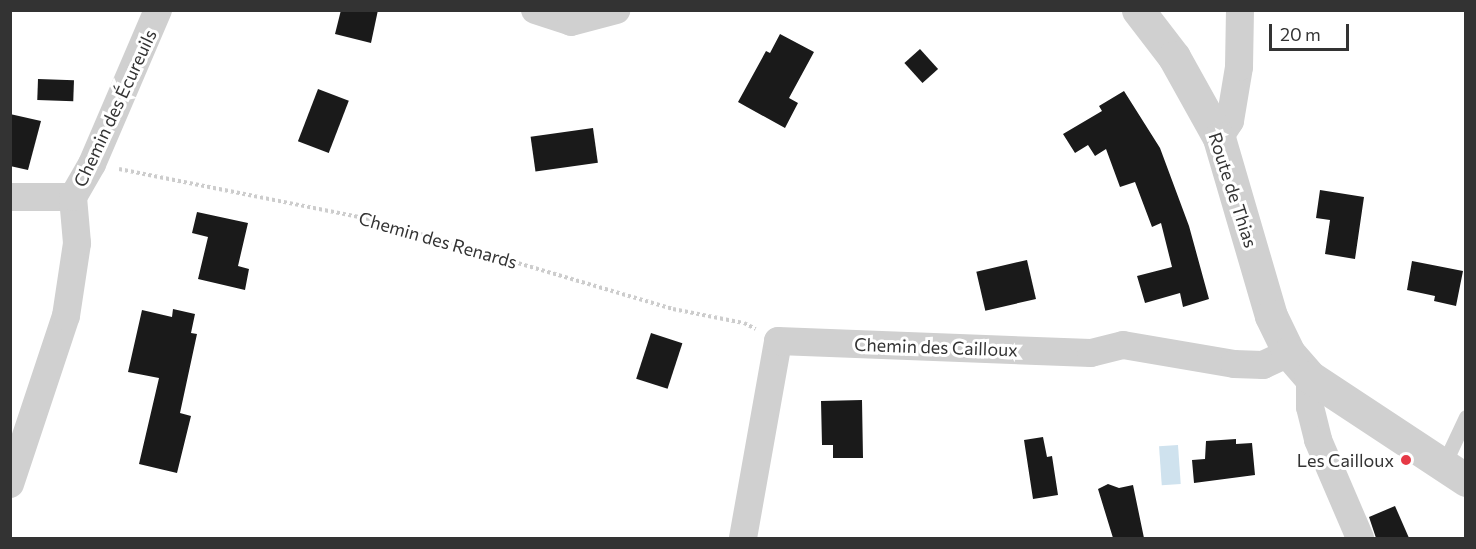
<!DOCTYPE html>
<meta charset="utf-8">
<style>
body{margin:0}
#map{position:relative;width:1476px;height:549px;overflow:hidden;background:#fff;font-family:Commissioner,sans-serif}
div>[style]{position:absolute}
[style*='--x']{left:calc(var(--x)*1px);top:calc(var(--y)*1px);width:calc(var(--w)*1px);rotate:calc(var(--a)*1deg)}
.water>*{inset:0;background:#cfe2ee;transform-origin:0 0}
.building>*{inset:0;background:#1a1a1a;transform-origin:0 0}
.path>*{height:4px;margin-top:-2px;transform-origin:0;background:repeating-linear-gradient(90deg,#cdcdcd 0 3px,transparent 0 6px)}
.service>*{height:15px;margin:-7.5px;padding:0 7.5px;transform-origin:7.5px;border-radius:7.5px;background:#d0d0d0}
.minor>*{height:28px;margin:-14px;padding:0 14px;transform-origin:14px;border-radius:14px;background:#d0d0d0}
.tertiary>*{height:33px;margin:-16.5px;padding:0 16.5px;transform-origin:16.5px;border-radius:16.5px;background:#d0d0d0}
.dots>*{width:16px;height:16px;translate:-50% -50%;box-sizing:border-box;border:3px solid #fff;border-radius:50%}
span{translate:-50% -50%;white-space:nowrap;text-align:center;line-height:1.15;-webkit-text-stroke:6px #fff;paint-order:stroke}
.street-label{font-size:18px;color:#333}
.poi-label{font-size:18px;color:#333}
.right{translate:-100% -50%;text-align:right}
.frame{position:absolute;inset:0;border:12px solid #333;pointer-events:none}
.scale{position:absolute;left:1269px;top:24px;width:80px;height:27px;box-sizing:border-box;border:3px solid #333;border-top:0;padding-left:8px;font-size:18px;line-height:21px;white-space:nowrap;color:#333;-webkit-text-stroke:4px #fff;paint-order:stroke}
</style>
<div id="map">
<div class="water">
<i style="left:1178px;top:445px;width:39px;height:19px;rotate:86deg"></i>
</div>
<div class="building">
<i style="clip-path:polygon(341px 10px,378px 10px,371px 43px,335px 34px)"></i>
<i style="clip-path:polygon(780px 34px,814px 52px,789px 98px,798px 103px,785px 128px,738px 102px,766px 51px,770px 53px)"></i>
<i style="left:920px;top:49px;width:27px;height:21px;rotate:48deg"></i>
<i style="left:38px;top:79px;width:36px;height:21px;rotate:2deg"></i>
<i style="left:318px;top:89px;width:33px;height:56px;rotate:21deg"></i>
<i style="clip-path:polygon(1124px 91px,1160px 148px,1189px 226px,1209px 299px,1183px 307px,1180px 293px,1145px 303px,1137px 276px,1172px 267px,1161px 223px,1152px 227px,1135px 182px,1120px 187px,1106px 149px,1095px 156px,1088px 145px,1075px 153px,1063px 134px,1102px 111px,1099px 106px)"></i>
<i style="clip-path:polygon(10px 114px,41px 121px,28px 170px,10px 166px)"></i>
<i style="left:593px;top:128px;width:35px;height:63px;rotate:82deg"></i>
<i style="clip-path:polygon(1320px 190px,1364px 197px,1355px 259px,1325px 254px,1330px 220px,1316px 218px)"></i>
<i style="clip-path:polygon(197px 212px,248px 223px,238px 266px,249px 269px,245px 290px,198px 279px,208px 237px,192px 233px)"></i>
<i style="left:1027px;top:260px;width:40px;height:52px;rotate:77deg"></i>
<i style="clip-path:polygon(1412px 261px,1463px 271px,1456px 306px,1434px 301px,1435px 296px,1407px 290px)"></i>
<i style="clip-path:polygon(173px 309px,195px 314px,191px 333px,197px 334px,180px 413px,191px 416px,177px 473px,139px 464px,159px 378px,128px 372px,142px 310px,172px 317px)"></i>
<i style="left:651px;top:333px;width:33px;height:48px;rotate:18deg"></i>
<i style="clip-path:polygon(862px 400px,863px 458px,833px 458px,833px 445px,822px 445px,821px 401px)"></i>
<i style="clip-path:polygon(1043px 437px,1047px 457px,1052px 456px,1058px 495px,1033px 499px,1024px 440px)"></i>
<i style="clip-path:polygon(1236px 439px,1236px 444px,1252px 443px,1255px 475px,1194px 483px,1192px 460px,1205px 459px,1206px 441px)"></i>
<i style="clip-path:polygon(1108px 484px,1119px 488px,1133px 485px,1144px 538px,1113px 538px,1098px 489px)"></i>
<i style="clip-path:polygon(1395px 506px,1409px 538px,1376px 538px,1369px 517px)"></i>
</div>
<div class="path">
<i style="--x:119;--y:169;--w:255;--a:11.3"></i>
<i style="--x:369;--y:219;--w:317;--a:16.5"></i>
<i style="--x:673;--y:309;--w:72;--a:11.2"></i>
<i style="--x:744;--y:323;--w:13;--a:27"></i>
</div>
<div class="service">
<i style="--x:1443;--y:466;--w:54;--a:-64.9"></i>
</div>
<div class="minor">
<i style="--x:535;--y:10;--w:38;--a:18"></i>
<i style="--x:571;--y:22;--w:47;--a:-14.9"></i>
<i style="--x:1219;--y:138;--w:20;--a:-57"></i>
<i style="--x:1230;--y:121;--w:55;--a:-80.5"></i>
<i style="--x:1239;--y:67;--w:57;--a:-89"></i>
<i style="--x:10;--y:197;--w:63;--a:0"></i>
<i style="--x:1310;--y:377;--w:30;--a:90"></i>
<i style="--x:1310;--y:407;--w:34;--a:76"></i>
<i style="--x:1318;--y:440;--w:107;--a:66.8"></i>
<i style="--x:10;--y:484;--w:177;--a:-71.6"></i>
<i style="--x:66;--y:316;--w:74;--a:-81.4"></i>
<i style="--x:77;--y:243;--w:46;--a:-95"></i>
<i style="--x:73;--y:197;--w:38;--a:-60"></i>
<i style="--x:92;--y:164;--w:168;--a:-66.8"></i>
<i style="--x:743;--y:538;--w:200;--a:-79.9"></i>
<i style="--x:778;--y:341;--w:313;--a:2.2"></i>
<i style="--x:1091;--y:353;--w:33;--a:-14"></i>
<i style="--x:1123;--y:345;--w:113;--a:9.7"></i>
<i style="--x:1234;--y:364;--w:29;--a:2"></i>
<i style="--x:1263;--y:365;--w:29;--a:-25"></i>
</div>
<div class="tertiary">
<i style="--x:1138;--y:10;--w:59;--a:52.5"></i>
<i style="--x:1174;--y:57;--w:93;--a:60.9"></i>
<i style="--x:1219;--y:138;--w:185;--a:73.7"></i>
<i style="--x:1271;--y:316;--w:41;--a:64.1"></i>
<i style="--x:1289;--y:353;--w:32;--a:49"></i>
<i style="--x:1310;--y:377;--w:187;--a:33.4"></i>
</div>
<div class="dots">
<i style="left:1406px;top:460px;background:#e63946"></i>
</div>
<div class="street-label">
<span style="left:115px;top:108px;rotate:-65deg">Chemin des Écureuils</span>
<span style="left:1233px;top:190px;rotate:72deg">Route de Thias</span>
<span style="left:438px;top:240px;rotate:16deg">Chemin des Renards</span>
<span style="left:936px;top:347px;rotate:2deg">Chemin des Cailloux</span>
</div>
<div class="poi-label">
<span class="right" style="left:1394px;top:460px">Les Cailloux</span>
</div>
<div class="frame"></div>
<div class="scale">20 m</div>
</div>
